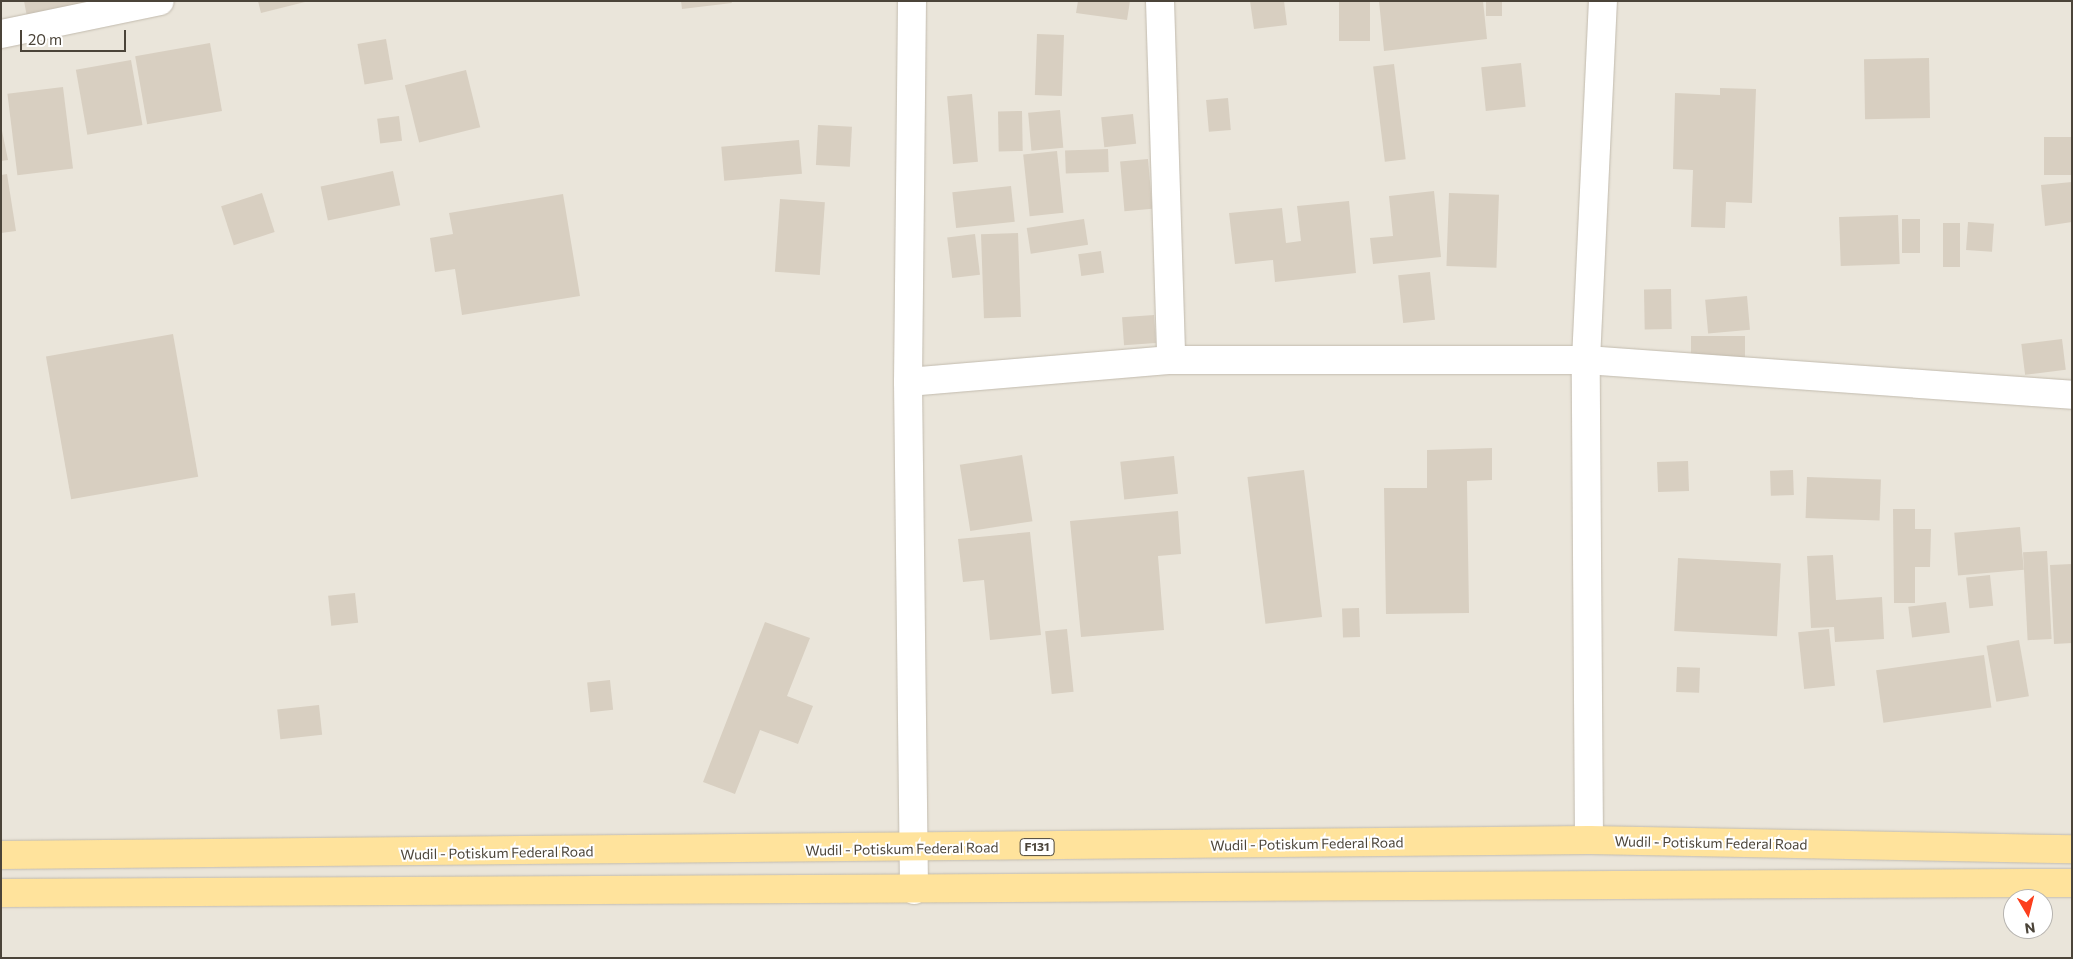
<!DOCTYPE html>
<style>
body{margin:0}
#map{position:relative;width:2073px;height:959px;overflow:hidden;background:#f6f3ec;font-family:Commissioner,sans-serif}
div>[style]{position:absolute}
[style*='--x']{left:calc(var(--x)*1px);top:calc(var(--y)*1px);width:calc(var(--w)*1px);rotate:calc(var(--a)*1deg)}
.residential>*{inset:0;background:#eae5da}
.building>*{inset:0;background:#d8cfc1;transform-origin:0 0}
.roads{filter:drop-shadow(0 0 1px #c2bbae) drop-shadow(0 0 1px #c2bbae)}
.minor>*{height:28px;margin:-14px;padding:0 14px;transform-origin:14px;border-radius:14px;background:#fff}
.primary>*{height:28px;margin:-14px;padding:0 14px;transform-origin:14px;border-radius:14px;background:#ffe39c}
span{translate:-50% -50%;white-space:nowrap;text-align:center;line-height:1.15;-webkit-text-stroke:4px #fff;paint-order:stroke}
.shield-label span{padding:1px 4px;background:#fff;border:1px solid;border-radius:4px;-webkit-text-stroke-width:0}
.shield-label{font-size:12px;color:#4b4439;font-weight:700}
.street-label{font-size:14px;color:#4b4439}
.frame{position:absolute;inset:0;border:2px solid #4b4439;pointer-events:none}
.north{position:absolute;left:2003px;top:889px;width:50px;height:50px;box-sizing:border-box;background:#fff;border:1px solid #b7b4b0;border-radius:50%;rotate:172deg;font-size:14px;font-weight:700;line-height:20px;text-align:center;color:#4b4439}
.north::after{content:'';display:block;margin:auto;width:18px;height:22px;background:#fc3f1d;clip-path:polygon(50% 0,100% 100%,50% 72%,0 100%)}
.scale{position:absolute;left:20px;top:30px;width:106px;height:22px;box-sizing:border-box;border:2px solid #4b4439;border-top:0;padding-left:6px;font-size:15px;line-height:18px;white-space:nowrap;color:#4b4439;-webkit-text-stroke:4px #fff;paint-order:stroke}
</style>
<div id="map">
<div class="residential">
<i style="clip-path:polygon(evenodd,1px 1px,2072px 1px,2072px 958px,1px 958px,1px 1px,2013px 899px,2043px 899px,2043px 929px,2013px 929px,2013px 899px)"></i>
</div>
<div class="building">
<i style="clip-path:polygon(24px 1px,143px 1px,28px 22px)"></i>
<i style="clip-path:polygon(258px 1px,305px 1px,305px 2px,261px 13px)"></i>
<i style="clip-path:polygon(681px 1px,731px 1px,732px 3px,682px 9px)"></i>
<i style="clip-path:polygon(1078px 1px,1130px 1px,1127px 20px,1076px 13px)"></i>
<i style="clip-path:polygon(1250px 1px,1284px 1px,1287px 25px,1254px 29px)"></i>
<i style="left:1339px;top:1px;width:31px;height:40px"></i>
<i style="clip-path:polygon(1379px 1px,1483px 1px,1487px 39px,1384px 51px)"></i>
<i style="left:1486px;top:1px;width:16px;height:15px"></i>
<i style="left:1037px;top:34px;width:27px;height:61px;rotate:2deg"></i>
<i style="left:386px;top:39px;width:41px;height:29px;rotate:80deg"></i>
<i style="left:210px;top:43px;width:69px;height:76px;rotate:80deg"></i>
<i style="left:1929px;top:58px;width:60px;height:65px;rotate:89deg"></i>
<i style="left:131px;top:60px;width:66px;height:56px;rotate:80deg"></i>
<i style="left:1521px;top:63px;width:44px;height:40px;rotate:84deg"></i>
<i style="left:1394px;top:64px;width:96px;height:21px;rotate:83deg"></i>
<i style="left:466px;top:70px;width:59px;height:63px;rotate:76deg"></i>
<i style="left:63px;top:87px;width:82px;height:56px;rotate:83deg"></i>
<i style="clip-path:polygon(1720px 88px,1756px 89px,1752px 203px,1726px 202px,1725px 228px,1691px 227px,1693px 170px,1673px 169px,1675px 93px,1720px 95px)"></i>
<i style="left:972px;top:94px;width:68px;height:25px;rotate:85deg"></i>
<i style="left:1228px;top:98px;width:32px;height:22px;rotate:85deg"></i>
<i style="left:1060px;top:110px;width:38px;height:32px;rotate:85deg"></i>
<i style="left:1022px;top:111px;width:40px;height:24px;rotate:89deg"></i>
<i style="left:1133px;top:114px;width:30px;height:32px;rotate:84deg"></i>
<i style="left:399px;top:116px;width:25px;height:22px;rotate:83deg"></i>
<i style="left:818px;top:125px;width:34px;height:40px;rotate:3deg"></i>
<i style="clip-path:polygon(1px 126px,8px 160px,1px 161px)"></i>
<i style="left:2044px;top:137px;width:28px;height:38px"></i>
<i style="left:799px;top:140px;width:34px;height:78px;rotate:85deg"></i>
<i style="left:1108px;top:149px;width:23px;height:43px;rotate:88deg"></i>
<i style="left:1057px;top:151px;width:62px;height:34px;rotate:84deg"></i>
<i style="left:1148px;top:159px;width:50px;height:28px;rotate:85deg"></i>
<i style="left:393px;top:171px;width:35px;height:74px;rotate:78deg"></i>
<i style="clip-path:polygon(7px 174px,16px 231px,1px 233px,1px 175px)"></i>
<i style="clip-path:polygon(2072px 182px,2072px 222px,2045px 226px,2041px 185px)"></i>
<i style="left:1011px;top:186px;width:36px;height:59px;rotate:84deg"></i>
<i style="clip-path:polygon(1434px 191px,1441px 257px,1373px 264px,1370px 238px,1393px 236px,1389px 196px)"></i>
<i style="left:262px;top:193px;width:41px;height:43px;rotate:72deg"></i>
<i style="left:1449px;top:193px;width:50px;height:73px;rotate:2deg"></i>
<i style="clip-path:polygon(563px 194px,580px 296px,462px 315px,455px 269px,435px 272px,430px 238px,453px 234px,449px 213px)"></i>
<i style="left:780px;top:199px;width:45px;height:73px;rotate:4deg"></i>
<i style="clip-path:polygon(1349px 201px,1356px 273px,1275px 282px,1273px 260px,1235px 264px,1229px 213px,1282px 208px,1286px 243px,1301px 241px,1297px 206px)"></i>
<i style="left:1898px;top:215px;width:49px;height:59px;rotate:88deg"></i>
<i style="left:1084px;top:219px;width:26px;height:58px;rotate:81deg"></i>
<i style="left:1902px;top:219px;width:18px;height:34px"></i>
<i style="left:1968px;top:222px;width:26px;height:28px;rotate:4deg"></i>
<i style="left:1943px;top:223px;width:17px;height:44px"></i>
<i style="left:1018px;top:233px;width:84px;height:37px;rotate:88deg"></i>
<i style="left:975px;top:234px;width:41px;height:28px;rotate:83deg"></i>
<i style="left:1101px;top:251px;width:22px;height:23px;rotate:82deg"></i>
<i style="left:1430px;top:272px;width:48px;height:32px;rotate:84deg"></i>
<i style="left:1671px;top:289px;width:40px;height:27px;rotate:89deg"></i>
<i style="left:1747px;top:296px;width:34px;height:42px;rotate:85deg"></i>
<i style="left:1154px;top:315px;width:28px;height:32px;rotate:86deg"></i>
<i style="left:173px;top:334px;width:145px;height:129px;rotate:80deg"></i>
<i style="left:1691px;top:336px;width:54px;height:33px"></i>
<i style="left:2062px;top:339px;width:31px;height:41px;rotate:83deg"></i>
<i style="clip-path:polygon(1492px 448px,1492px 480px,1467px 481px,1469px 613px,1386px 614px,1384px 488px,1427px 488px,1427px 450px)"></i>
<i style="left:1022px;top:455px;width:67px;height:63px;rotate:81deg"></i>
<i style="left:1174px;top:456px;width:38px;height:54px;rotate:84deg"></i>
<i style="left:1688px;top:461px;width:30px;height:31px;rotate:88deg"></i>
<i style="left:1304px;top:470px;width:148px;height:57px;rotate:83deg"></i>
<i style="left:1793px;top:470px;width:25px;height:23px;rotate:88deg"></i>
<i style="left:1807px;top:477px;width:74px;height:41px;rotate:2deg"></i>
<i style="clip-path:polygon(1893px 509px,1915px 509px,1915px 529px,1931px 529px,1930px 567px,1915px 567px,1915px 603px,1894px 603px)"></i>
<i style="clip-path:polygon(1178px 511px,1181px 554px,1158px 556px,1164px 630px,1081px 637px,1070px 521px)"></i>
<i style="left:2020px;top:527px;width:43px;height:66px;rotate:85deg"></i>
<i style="clip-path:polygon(1030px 532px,1041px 635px,990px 640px,984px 580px,963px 582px,958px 539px)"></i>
<i style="left:2047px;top:551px;width:88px;height:24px;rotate:87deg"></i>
<i style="clip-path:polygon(1833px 555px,1836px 600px,1882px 597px,1884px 639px,1835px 642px,1834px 627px,1811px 628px,1807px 556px)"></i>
<i style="left:1678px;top:558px;width:103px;height:73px;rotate:3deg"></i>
<i style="clip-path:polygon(2072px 564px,2072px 643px,2054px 644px,2050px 565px)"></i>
<i style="left:1990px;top:575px;width:31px;height:24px;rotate:84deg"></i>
<i style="left:355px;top:593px;width:30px;height:27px;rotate:84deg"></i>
<i style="left:1946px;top:602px;width:31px;height:38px;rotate:83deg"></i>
<i style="left:1359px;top:608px;width:29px;height:17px;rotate:88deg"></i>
<i style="clip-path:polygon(765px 622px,810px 638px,787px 696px,813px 706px,798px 744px,760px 730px,735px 794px,703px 782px)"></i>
<i style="left:1067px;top:629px;width:63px;height:22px;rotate:84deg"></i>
<i style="left:1829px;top:629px;width:57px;height:31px;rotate:84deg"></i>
<i style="left:2019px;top:640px;width:57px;height:33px;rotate:80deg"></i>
<i style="left:1984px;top:655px;width:53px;height:109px;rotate:82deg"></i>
<i style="left:1677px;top:667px;width:23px;height:25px;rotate:2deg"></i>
<i style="left:610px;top:680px;width:30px;height:23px;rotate:84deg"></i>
<i style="left:319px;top:705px;width:30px;height:42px;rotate:84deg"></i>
</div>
<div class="roads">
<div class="minor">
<i style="--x:912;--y:1;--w:381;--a:90.6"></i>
<i style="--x:908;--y:382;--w:508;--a:89.32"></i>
<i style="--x:1160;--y:1;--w:359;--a:88.2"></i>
<i style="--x:1;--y:34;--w:162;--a:-11.7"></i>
<i style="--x:908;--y:382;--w:264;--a:-4.8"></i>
<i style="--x:1171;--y:360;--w:415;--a:0"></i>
<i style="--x:1586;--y:360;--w:487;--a:4.1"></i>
<i style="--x:1589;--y:840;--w:480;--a:-90.4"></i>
<i style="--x:1586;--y:360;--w:359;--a:-87.3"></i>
</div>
<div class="primary">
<i style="--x:1;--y:855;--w:1588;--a:-0.54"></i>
<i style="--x:1589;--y:840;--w:483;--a:1.1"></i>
<i style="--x:1;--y:893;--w:2071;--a:-0.28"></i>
</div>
</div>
<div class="shield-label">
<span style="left:1037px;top:847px">F131</span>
</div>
<div class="street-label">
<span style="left:1711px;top:843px;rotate:1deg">Wudil - Potiskum Federal Road</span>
<span style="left:1307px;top:844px;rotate:-1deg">Wudil - Potiskum Federal Road</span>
<span style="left:902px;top:849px;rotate:-1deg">Wudil - Potiskum Federal Road</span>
<span style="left:497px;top:853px;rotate:-1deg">Wudil - Potiskum Federal Road</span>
</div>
<div class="frame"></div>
<div class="north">N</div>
<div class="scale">20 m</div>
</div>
